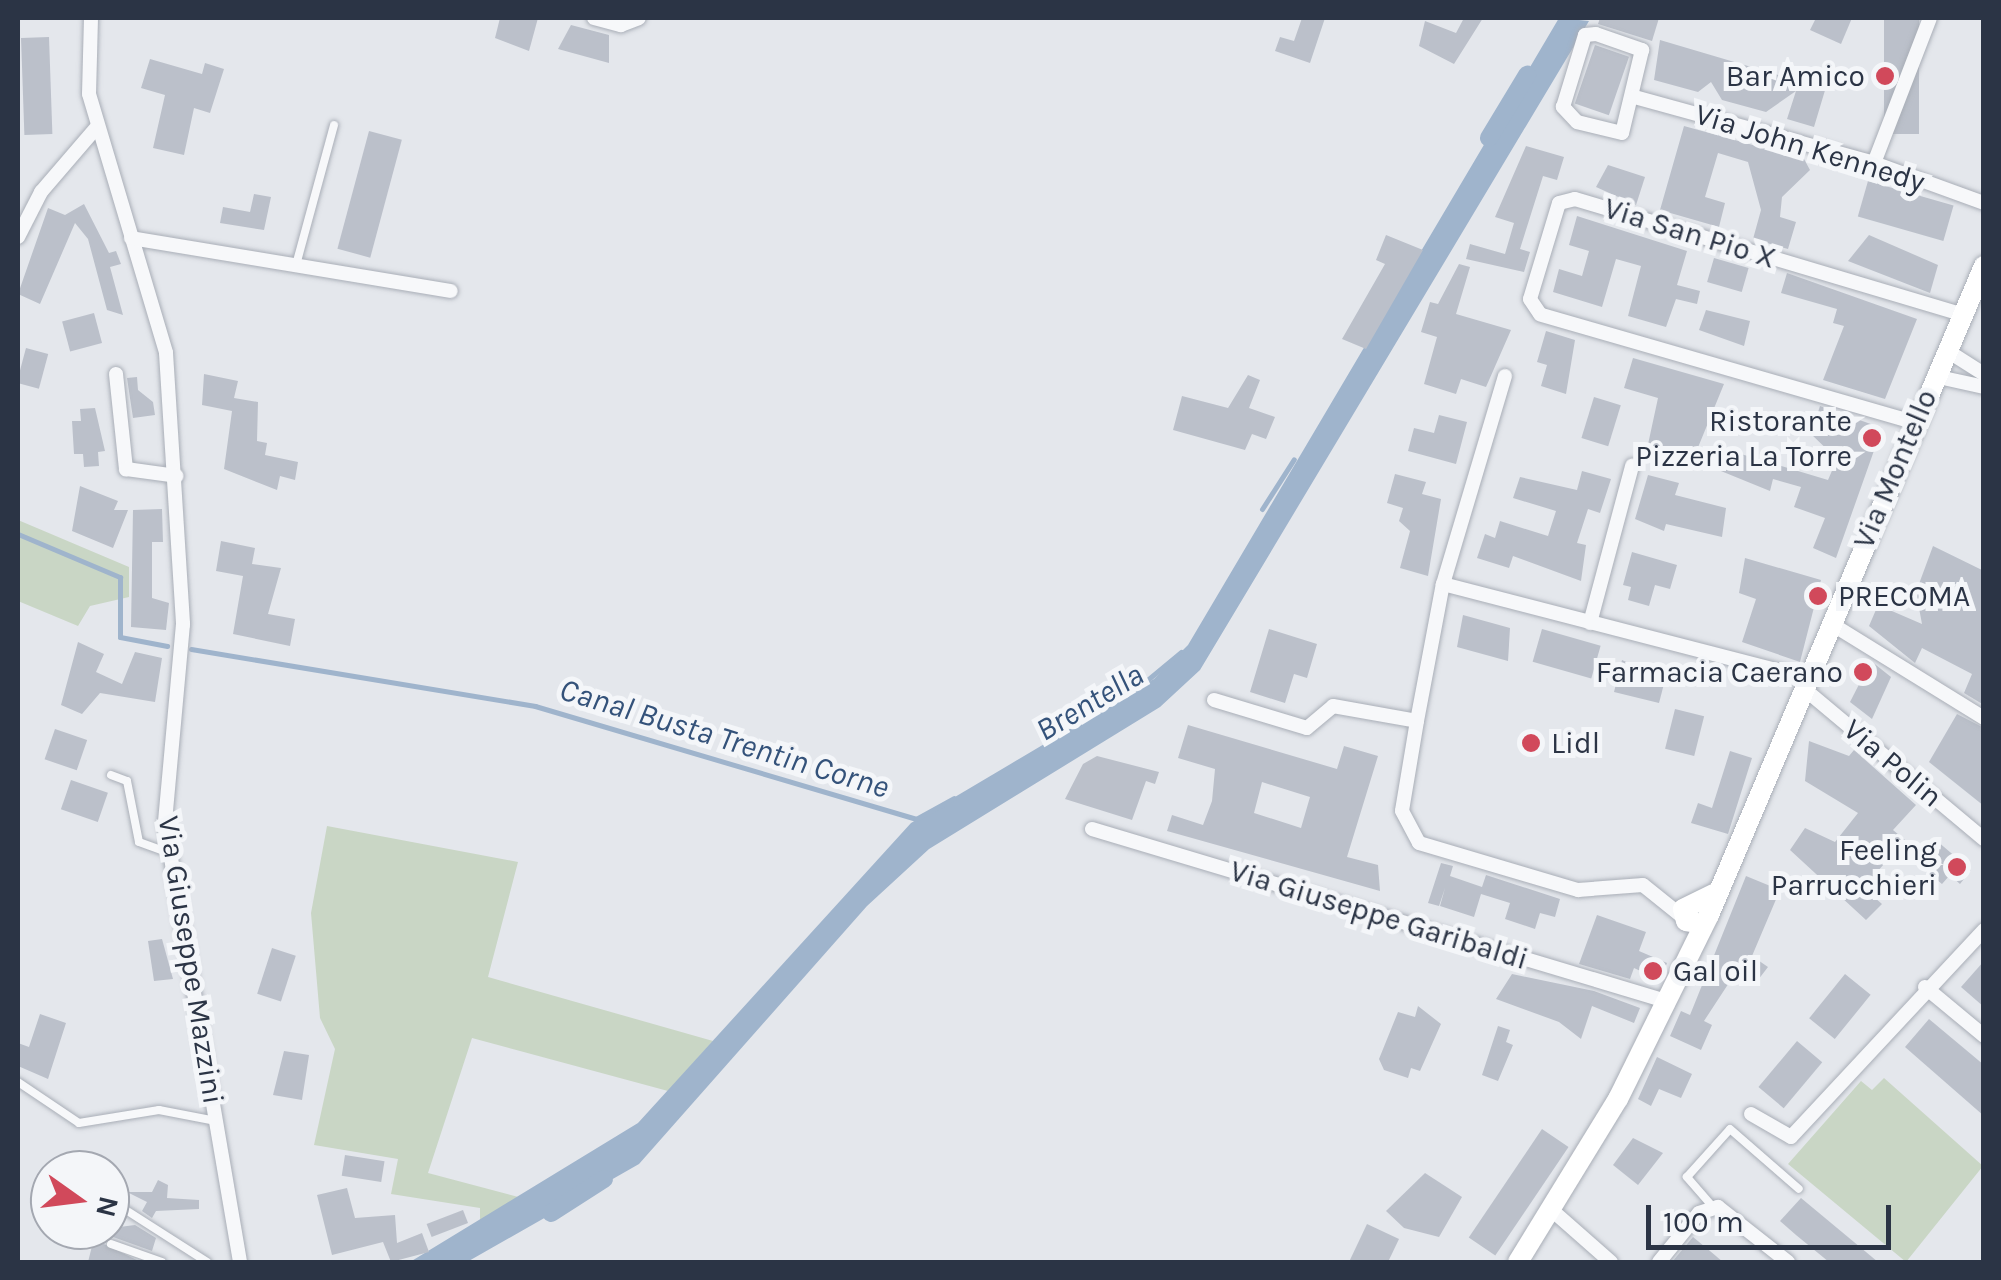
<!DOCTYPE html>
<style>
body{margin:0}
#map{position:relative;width:2001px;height:1280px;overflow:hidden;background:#e4e7ec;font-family:Karla,sans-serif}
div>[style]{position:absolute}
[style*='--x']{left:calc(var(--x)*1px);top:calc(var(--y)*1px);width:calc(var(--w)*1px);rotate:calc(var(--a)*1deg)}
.green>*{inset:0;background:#c9d6c5}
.water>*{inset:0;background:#9fb4cc}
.stream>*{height:5px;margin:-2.5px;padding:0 2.5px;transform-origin:2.5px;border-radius:2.5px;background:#9fb4cc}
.canal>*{height:18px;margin:-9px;padding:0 9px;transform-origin:9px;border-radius:9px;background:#9fb4cc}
.building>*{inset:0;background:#bbc0ca;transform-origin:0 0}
.roads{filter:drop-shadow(0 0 2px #a9aeb7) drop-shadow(0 0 2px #a9aeb7)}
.lane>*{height:8px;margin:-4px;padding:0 4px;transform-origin:4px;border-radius:4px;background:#f7f8fa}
.street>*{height:14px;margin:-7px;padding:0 7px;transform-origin:7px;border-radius:7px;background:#f7f8fa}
.secondary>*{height:20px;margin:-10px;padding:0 10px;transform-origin:10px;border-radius:10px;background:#fff}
.dots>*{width:28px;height:28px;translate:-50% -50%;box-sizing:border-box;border:5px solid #f4f6f9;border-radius:50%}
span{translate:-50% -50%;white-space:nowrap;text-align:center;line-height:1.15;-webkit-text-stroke:10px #f4f6f9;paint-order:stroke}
.poi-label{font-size:30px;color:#2b3445}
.right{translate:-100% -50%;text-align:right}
.left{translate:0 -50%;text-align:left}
.street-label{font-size:30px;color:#2b3445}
.water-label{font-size:32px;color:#34527a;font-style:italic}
.frame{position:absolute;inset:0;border:20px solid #2b3445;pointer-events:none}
.north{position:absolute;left:30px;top:1150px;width:100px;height:100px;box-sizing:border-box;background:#f4f6f9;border:2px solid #a4a8b1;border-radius:50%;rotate:104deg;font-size:28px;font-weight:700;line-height:40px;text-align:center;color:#2b3445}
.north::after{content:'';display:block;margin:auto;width:35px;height:45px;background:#d1495b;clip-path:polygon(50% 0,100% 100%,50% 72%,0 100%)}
.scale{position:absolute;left:1646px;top:1205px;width:245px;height:45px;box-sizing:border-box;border:5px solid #2b3445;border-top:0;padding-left:12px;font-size:30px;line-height:35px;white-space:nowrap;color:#2b3445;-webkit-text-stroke:8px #f4f6f9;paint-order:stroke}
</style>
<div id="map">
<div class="green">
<i style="clip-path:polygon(18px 520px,129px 567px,129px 597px,90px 606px,78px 626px,18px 601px)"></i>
<i style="clip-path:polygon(327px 826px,518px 862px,488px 977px,713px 1041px,668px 1091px,472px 1038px,428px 1173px,522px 1198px,480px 1223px,480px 1208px,391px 1194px,398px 1159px,314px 1145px,335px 1049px,320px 1018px,311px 913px)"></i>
<i style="clip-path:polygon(1884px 1078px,1983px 1166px,1906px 1262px,1788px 1164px,1861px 1081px,1872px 1090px)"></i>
</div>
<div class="water">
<i style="clip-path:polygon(1559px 18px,1589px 21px,1200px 670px,1160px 707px,929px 849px,867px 906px,639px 1164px,467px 1262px,410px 1262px,638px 1123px,911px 823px,1154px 679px,1188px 645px)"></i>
</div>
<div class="stream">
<i style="--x:1262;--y:509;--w:59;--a:-57.4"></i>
<i style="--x:18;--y:534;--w:111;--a:22.9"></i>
<i style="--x:120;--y:577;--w:60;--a:90"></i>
<i style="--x:120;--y:637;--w:48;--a:10.8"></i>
<i style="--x:191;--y:649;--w:349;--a:9.4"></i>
<i style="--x:535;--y:706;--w:397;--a:16.5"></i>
<i style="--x:916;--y:819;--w:43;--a:-28.9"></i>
<i style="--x:1128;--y:696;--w:69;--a:-39.7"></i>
</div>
<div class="canal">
<i style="--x:1489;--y:138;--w:74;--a:-58.9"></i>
<i style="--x:551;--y:1213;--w:63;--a:-32.7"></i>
</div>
<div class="building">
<i style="clip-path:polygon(500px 18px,538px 18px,529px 51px,495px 38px)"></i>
<i style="clip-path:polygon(1302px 18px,1325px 18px,1310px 63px,1275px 51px,1280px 37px,1294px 41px)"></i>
<i style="clip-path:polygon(1464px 18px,1483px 18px,1454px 64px,1419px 46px,1425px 21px,1456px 33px)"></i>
<i style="clip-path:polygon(1600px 18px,1659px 18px,1652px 41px,1598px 24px)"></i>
<i style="clip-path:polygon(1816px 18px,1852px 18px,1841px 44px,1810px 30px)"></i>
<i style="left:1884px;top:18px;width:35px;height:116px"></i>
<i style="clip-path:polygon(571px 25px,609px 35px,609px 63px,558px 49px)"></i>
<i style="left:49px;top:37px;width:97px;height:28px;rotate:88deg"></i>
<i style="clip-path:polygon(1660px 40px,1799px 81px,1803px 69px,1829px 77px,1814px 127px,1787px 119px,1796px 91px,1766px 112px,1722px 100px,1711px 82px,1698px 92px,1654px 80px)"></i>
<i style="left:1595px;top:45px;width:36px;height:62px;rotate:19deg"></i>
<i style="clip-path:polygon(150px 59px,202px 74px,205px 63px,224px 69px,210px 113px,194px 108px,184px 155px,153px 148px,165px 95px,141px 88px)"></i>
<i style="clip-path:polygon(1684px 126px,1804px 159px,1810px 170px,1782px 197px,1780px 217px,1796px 222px,1788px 249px,1753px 239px,1761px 210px,1748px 162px,1718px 153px,1705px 197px,1725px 203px,1719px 227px,1660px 210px)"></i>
<i style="left:369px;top:131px;width:34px;height:122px;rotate:15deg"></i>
<i style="clip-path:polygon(1526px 146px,1564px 157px,1557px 180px,1543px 176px,1520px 249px,1530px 252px,1524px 272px,1466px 259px,1470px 244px,1505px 254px,1514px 223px,1495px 217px)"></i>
<i style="clip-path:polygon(1608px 165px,1645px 177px,1636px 205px,1596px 187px)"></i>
<i style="left:1868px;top:181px;width:89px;height:37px;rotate:16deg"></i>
<i style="clip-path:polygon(254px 194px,271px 197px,264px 230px,220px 223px,223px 207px,250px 212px)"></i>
<i style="clip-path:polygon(84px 204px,109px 253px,116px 251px,121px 264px,110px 267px,123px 315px,107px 310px,88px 239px,75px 223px,40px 304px,18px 294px,48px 208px,65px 215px)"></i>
<i style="clip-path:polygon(1577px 216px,1687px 251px,1677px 285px,1700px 291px,1697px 304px,1676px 299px,1666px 327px,1628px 316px,1641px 266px,1616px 259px,1602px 307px,1553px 292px,1559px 269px,1582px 276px,1589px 251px,1569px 245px)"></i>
<i style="clip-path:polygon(1386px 235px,1423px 250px,1366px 349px,1342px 339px,1385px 264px,1376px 260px)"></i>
<i style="clip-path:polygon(1869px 235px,1938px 265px,1930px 293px,1848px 261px)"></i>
<i style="left:1714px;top:258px;width:36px;height:25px;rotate:16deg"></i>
<i style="clip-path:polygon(1459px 264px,1470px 267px,1456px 314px,1511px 330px,1486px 387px,1461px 379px,1456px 394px,1424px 384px,1437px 337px,1421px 332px,1430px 302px,1438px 304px)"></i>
<i style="clip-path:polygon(1787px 273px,1917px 319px,1885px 399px,1823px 380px,1844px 326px,1833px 323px,1837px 309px,1781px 293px)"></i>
<i style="clip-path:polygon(1706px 310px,1750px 321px,1744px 346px,1699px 330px)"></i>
<i style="left:94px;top:313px;width:31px;height:33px;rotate:75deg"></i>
<i style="clip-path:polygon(1546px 331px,1575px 340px,1566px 394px,1541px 386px,1547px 365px,1537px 362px)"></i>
<i style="left:26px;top:348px;width:23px;height:36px;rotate:15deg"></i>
<i style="clip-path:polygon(1633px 358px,1724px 384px,1692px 462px,1647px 449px,1658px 398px,1624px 388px)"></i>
<i style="clip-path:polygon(204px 374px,238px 381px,234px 398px,258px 402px,257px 441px,267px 443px,265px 455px,298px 462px,295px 480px,280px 476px,277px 490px,224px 469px,232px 411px,202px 405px)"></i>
<i style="clip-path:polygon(1248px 375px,1260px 380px,1249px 408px,1275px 417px,1266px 439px,1252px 434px,1245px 450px,1173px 430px,1182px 396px,1228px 408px)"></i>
<i style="clip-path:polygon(137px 377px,138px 390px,153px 402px,155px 415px,133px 418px,127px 378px)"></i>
<i style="left:1594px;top:397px;width:28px;height:43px;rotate:17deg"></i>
<i style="clip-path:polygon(1820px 406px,1882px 428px,1836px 558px,1813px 548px,1825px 518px,1794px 507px,1801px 487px,1773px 479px,1770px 491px,1716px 469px,1721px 448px,1828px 480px,1837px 459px,1811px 434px)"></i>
<i style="clip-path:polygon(95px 408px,105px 451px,98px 452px,99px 466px,84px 467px,83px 454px,74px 454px,72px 421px,81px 421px,80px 409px)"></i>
<i style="clip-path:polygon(1439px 415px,1467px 422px,1456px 464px,1408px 451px,1414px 428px,1434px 433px)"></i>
<i style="clip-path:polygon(1582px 471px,1611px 479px,1600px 513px,1588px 509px,1577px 543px,1586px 545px,1581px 581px,1513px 556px,1509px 568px,1477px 558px,1485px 534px,1495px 538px,1500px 521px,1548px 536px,1556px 511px,1513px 498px,1520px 477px,1577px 490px)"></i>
<i style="clip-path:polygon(1395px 474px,1426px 482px,1422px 494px,1441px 499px,1428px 576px,1400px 568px,1410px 531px,1399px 521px,1403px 508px,1387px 503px)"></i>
<i style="clip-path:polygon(1648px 475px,1679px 483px,1675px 495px,1726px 508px,1722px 537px,1666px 524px,1664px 531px,1635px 519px)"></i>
<i style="clip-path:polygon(80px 486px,118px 501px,114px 510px,128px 510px,113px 548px,72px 531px)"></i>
<i style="clip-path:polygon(162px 509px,163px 542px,152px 542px,152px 598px,169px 603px,166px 630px,131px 627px,133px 510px)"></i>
<i style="clip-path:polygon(221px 541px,255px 548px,252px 564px,281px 568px,268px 614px,295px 619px,290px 646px,233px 634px,243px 576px,216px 571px)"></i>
<i style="clip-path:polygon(1933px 546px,1984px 571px,1984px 705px,1964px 693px,1972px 674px,1922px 648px,1915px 663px,1869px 626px,1878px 605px,1922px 624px,1916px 592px)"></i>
<i style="clip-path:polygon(1632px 552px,1677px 565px,1670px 589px,1655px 585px,1649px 606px,1628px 600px,1631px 587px,1623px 585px)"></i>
<i style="clip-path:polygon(1745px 558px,1821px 580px,1800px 662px,1742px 642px,1756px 599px,1739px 593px)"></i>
<i style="clip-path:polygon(1463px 615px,1510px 628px,1508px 661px,1457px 647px)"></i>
<i style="clip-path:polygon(1269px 629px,1317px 644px,1307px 678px,1294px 674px,1285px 703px,1250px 692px)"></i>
<i style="left:1542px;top:629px;width:61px;height:34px;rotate:16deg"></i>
<i style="clip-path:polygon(78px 642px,104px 654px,96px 672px,122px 684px,135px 652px,162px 658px,155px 702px,100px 693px,82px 714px,61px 705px)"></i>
<i style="clip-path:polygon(1622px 660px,1665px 680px,1659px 703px,1614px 692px)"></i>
<i style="clip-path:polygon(1871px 661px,1891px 677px,1872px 719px,1850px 702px)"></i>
<i style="left:1675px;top:709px;width:30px;height:41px;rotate:14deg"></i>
<i style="clip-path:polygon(1957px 714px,1984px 728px,1984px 806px,1929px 762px)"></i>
<i style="clip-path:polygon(evenodd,1188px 725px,1337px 769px,1344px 746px,1378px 756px,1347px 857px,1378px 865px,1380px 891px,1167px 831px,1172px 815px,1203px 825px,1212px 801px,1215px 769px,1178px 758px,1188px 725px,1262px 782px,1310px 797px,1301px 828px,1254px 813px,1262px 782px)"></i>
<i style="left:55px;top:729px;width:34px;height:32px;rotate:19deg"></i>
<i style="clip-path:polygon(1809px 741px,1849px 756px,1854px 750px,1916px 805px,1893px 830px,1905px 840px,1870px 880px,1867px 891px,1882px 904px,1866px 920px,1790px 850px,1805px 828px,1835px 842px,1858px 813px,1805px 781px)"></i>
<i style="clip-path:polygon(1730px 751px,1752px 758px,1728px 834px,1691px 823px,1698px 803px,1712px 808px)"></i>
<i style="clip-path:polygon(1097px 756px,1159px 772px,1155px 784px,1146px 781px,1132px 820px,1065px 799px,1083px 764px)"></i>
<i style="left:71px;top:780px;width:39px;height:31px;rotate:19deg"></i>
<i style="clip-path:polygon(1937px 841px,1971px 870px,1960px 884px,1950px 875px,1942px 884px,1911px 859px)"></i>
<i style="clip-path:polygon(1441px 863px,1453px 866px,1450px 876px,1482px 887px,1486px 875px,1560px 899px,1555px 917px,1540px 913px,1535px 929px,1505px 919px,1510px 903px,1481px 894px,1474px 917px,1440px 906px,1445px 888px,1439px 906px,1428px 903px)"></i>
<i style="clip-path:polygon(1746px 876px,1780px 890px,1752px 956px,1768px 967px,1758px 980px,1740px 966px,1704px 1021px,1712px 1025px,1701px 1050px,1670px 1036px,1681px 1011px,1690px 1015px)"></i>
<i style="clip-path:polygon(1597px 915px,1646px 932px,1639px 951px,1667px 963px,1660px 980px,1634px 968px,1630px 979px,1579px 964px)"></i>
<i style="clip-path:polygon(162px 939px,173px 979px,154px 981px,148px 941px)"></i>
<i style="left:272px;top:948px;width:25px;height:48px;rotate:18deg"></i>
<i style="clip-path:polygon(1984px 961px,1984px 1007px,1961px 987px)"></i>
<i style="clip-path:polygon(1512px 974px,1594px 991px,1640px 1008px,1634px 1023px,1592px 1006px,1581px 1039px,1559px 1022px,1496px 999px)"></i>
<i style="left:1845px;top:974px;width:33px;height:57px;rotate:39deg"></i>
<i style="clip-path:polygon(1418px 1006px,1441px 1024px,1420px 1071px,1411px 1068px,1408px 1078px,1384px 1070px,1379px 1059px,1398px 1012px,1415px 1017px)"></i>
<i style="clip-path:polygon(40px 1014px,66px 1023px,48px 1079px,18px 1066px,18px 1043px,29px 1047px)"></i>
<i style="clip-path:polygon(1929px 1019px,1984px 1065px,1984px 1116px,1905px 1047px)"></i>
<i style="clip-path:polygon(1498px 1026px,1510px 1030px,1506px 1042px,1513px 1045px,1498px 1081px,1482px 1075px)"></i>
<i style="left:1797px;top:1041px;width:33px;height:60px;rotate:40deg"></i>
<i style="clip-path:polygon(284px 1051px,309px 1055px,302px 1100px,273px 1095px)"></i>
<i style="clip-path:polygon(1657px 1057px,1692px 1074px,1681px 1098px,1659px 1089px,1651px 1106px,1638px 1099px)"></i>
<i style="left:1542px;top:1129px;width:32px;height:131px;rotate:34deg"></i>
<i style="clip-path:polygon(1633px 1138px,1663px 1153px,1638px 1185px,1613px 1165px)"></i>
<i style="left:345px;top:1155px;width:40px;height:21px;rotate:9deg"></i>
<i style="clip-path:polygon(1425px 1173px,1462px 1197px,1439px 1237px,1404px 1228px,1386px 1211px)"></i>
<i style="clip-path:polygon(158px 1180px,168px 1185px,167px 1198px,199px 1200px,199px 1209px,156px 1211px,152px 1218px,142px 1211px,147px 1202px,127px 1192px,152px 1192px)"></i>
<i style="clip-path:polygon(347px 1188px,355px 1218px,395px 1215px,397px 1243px,422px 1233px,429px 1252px,391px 1262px,383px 1242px,332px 1255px,317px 1195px)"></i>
<i style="clip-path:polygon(1801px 1198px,1878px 1262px,1829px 1262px,1796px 1235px,1780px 1221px)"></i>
<i style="left:463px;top:1210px;width:14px;height:39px;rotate:69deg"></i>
<i style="clip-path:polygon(1367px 1224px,1399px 1239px,1388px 1262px,1349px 1262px)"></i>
<i style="clip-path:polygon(135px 1225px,156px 1238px,152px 1251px,113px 1237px,104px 1244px,141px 1262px,88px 1262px,96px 1230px)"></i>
<i style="clip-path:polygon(1693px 1237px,1710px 1251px,1723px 1262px,1672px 1262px)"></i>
</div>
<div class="roads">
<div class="lane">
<i style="--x:296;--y:265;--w:145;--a:-74.8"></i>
<i style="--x:111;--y:775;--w:17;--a:21"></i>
<i style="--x:127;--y:781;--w:62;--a:78.9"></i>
<i style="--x:139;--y:842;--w:33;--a:20"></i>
<i style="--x:18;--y:1082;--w:73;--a:33.9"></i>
<i style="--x:79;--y:1123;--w:81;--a:-9.2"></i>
<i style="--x:159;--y:1110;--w:58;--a:10.9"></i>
<i style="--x:118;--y:1205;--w:106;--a:32.6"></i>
<i style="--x:1713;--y:1207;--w:40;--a:-131"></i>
<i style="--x:1687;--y:1177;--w:64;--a:-48.1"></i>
<i style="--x:1730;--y:1129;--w:91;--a:41"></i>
<i style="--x:111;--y:1244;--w:54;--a:19.4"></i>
</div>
<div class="street">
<i style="--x:91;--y:18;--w:76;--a:91.5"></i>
<i style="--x:89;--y:94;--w:270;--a:73.4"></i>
<i style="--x:166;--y:353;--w:272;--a:86.4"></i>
<i style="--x:183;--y:624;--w:200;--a:95.2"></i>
<i style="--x:165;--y:823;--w:445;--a:80.3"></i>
<i style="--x:594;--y:18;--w:28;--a:15"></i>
<i style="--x:621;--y:25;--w:19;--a:-21"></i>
<i style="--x:1596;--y:34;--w:49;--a:19.2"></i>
<i style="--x:1642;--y:50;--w:85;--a:103.5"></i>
<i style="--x:1622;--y:133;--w:46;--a:-166.3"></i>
<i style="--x:1577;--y:122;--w:21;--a:-133"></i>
<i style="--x:1563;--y:107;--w:75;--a:-73"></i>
<i style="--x:1585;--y:35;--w:11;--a:-5"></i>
<i style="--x:1635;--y:97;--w:248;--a:15.4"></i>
<i style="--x:1874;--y:163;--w:117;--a:20"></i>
<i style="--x:1874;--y:163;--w:155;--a:-68.9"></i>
<i style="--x:18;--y:237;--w:51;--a:-62.9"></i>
<i style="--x:41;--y:192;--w:86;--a:-49.3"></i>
<i style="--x:131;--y:238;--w:324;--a:9.4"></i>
<i style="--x:1946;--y:350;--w:45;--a:32.3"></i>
<i style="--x:116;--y:374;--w:96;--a:84"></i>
<i style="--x:126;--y:469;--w:51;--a:7.8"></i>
<i style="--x:1934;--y:376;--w:51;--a:12.4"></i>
<i style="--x:1913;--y:422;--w:388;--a:-163.9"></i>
<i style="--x:1540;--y:314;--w:18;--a:-124"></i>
<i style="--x:1530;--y:299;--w:100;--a:-73.2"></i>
<i style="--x:1559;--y:203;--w:16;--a:-14"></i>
<i style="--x:1575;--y:199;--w:403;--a:16.6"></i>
<i style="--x:1443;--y:584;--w:217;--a:-73.4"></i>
<i style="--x:1590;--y:623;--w:163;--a:-75"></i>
<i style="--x:1830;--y:623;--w:181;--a:31.7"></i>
<i style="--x:1802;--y:687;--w:237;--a:39.9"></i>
<i style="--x:1214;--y:700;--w:97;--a:16.8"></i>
<i style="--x:1307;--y:728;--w:34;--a:-40"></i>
<i style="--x:1333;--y:706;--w:85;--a:10.1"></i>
<i style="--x:1417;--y:721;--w:139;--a:-79.3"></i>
<i style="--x:1443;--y:584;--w:375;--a:14.5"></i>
<i style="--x:1417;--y:721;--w:91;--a:99.5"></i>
<i style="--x:1402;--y:811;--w:36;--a:62"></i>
<i style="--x:1419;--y:843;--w:166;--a:16.5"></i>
<i style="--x:1578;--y:890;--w:65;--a:-4.4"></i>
<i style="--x:1643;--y:885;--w:53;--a:38.8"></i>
<i style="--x:1092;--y:829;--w:599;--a:16.68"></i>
<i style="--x:1925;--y:987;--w:77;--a:39.7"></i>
<i style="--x:1751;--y:1114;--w:46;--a:29.9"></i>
<i style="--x:1791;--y:1137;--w:283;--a:-47"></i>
<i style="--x:1554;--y:1212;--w:76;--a:41.3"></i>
<i style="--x:1659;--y:1262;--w:63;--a:-50.8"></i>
<i style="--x:1699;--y:1213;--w:20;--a:-18"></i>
<i style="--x:1718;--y:1207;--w:89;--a:38.2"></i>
</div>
<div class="secondary">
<i style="--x:1703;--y:924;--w:17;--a:-170"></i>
<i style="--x:1686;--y:921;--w:12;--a:-104"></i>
<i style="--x:1683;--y:909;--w:34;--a:-26"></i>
<i style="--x:1518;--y:1262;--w:191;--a:-58.5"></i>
<i style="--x:1618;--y:1099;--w:205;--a:-63.7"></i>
<i style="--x:1709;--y:915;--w:705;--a:-67.04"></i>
</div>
</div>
<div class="dots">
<i style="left:1885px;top:76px;background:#d1495b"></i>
<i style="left:1872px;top:438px;background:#d1495b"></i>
<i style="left:1818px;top:596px;background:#d1495b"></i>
<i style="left:1863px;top:672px;background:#d1495b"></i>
<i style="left:1531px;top:743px;background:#d1495b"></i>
<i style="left:1957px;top:867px;background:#d1495b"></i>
<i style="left:1653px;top:971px;background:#d1495b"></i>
</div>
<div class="poi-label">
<span class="right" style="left:1865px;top:76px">Bar Amico</span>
<span class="right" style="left:1852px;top:438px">Ristorante<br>Pizzeria La Torre</span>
<span class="left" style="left:1838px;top:596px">PRECOMA</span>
<span class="right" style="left:1843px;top:672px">Farmacia Caerano</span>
<span class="left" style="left:1551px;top:743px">Lidl</span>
<span class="right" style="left:1937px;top:867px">Feeling<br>Parrucchieri</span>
<span class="left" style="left:1673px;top:971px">Gal oil</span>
</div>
<div class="street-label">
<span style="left:1810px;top:148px;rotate:17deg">Via John Kennedy</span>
<span style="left:1690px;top:233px;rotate:17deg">Via San Pio X</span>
<span style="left:1895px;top:469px;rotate:-67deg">Via Montello</span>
<span style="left:1893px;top:763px;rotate:40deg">Via Polin</span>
<span style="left:1379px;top:915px;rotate:17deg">Via Giuseppe Garibaldi</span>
<span style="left:191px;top:960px;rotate:81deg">Via Giuseppe Mazzini</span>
</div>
<div class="water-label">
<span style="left:1090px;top:703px;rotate:-31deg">Brentella</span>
<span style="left:724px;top:739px;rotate:17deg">Canal Busta Trentin Corne</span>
</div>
<div class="frame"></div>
<div class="north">N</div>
<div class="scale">100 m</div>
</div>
